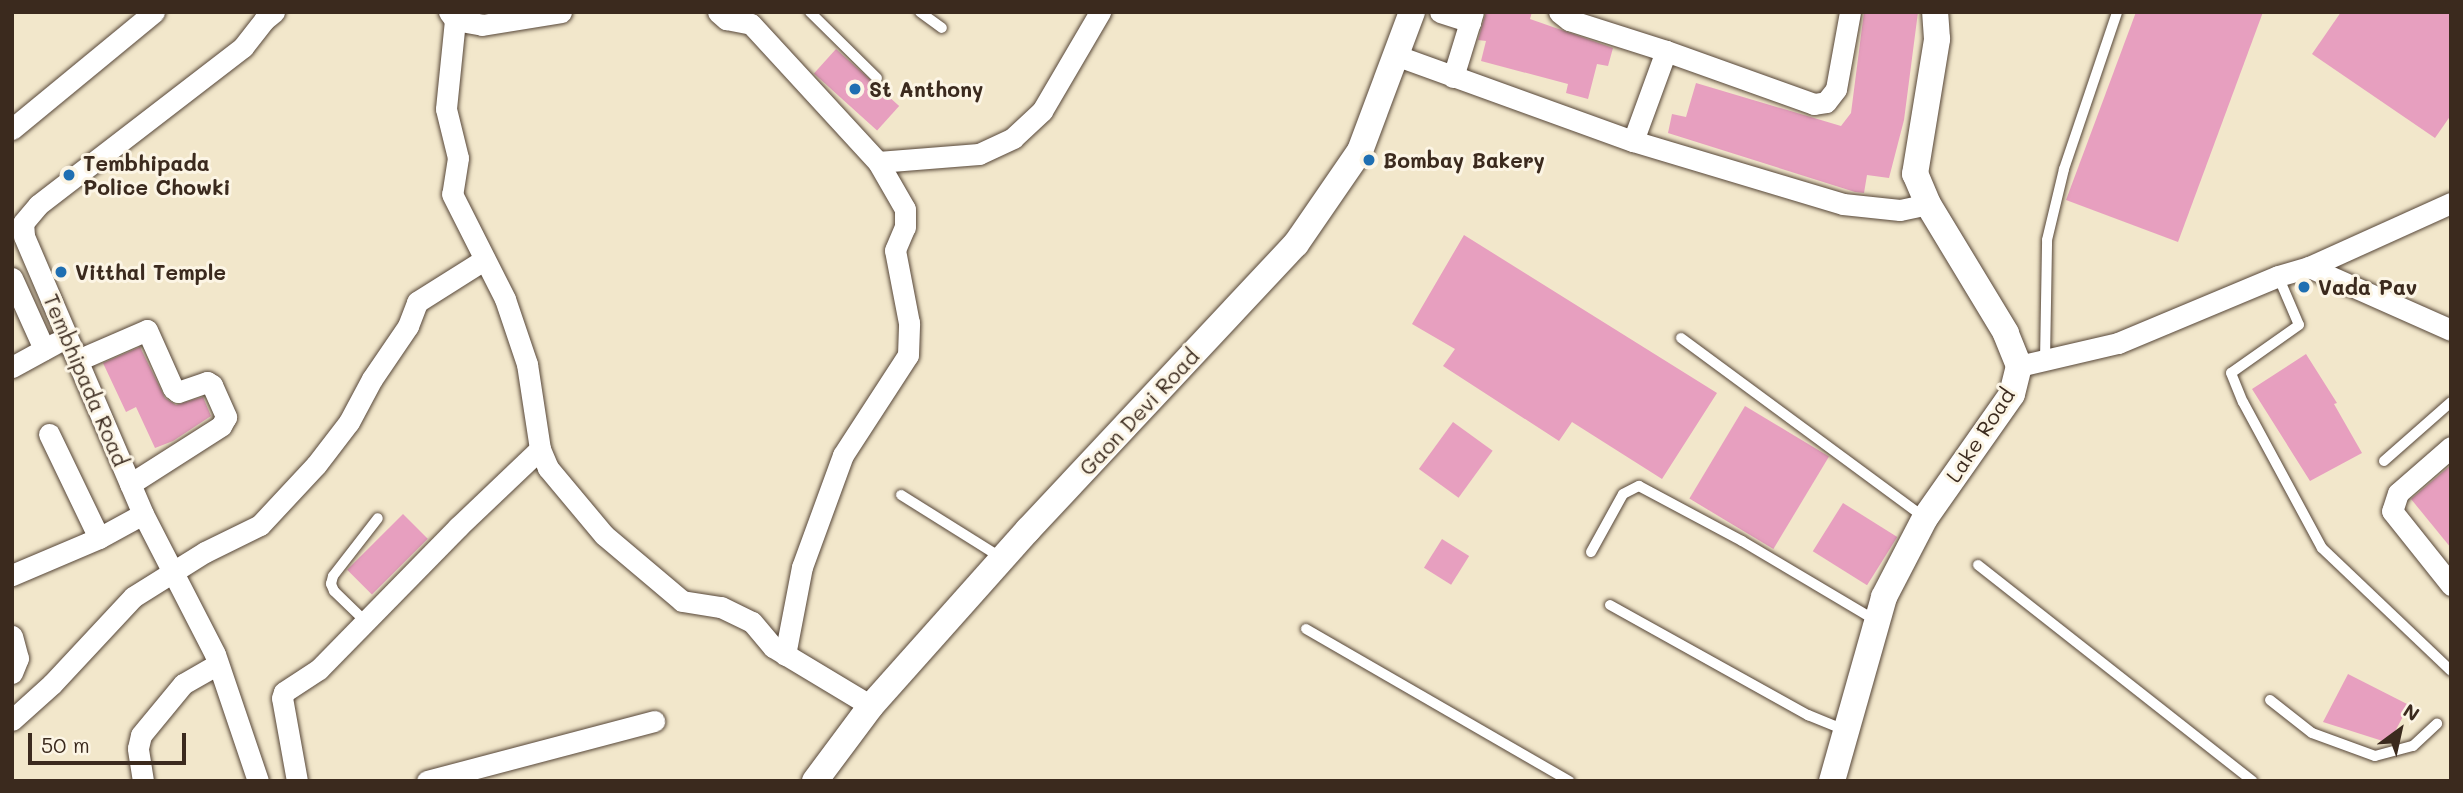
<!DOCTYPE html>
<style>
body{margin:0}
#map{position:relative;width:2463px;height:793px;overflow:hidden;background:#f2e7cb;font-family:Mali,sans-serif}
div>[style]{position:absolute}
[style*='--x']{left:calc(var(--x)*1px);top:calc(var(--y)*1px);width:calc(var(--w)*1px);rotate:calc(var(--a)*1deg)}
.building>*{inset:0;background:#e79fbf;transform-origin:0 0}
.roads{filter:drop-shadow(0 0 2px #564638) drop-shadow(0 0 2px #564638)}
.service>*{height:10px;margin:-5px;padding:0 5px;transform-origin:5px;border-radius:5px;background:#fff}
.minor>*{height:21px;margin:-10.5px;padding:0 10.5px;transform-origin:10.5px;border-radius:10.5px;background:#fff}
.tertiary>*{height:26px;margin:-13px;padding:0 13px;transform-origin:13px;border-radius:13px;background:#fff}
.dots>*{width:19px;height:19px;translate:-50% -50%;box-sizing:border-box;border:4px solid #fcf5e5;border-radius:50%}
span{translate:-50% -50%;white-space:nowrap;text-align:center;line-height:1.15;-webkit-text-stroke:6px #fcf5e5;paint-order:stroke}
.poi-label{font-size:21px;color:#3b2a1e;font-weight:700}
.left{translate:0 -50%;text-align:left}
.street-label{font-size:21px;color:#3b2a1e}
.frame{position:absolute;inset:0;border:14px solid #3b2a1e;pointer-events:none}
.north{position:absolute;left:2365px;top:695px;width:70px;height:70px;-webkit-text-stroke:5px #fcf5e5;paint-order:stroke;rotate:33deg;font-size:19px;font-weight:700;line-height:28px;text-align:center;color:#3b2a1e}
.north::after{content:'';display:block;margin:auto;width:24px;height:32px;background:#3b2a1e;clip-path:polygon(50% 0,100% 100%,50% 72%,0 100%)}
.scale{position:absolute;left:28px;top:733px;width:158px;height:32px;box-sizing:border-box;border:4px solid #3b2a1e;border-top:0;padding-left:9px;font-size:21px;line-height:24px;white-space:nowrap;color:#3b2a1e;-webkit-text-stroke:5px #fcf5e5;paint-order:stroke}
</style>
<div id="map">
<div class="building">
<i style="clip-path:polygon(1486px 12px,1532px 12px,1530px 19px,1613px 48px,1608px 66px,1597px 64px,1588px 99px,1566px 93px,1568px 84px,1481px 61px,1486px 41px,1478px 40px)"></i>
<i style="clip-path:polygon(1864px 12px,1918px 12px,1904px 120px,1889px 178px,1867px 175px,1864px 193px,1855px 192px,1668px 133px,1672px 114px,1686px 117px,1696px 83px,1841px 126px,1851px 113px)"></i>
<i style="clip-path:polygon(2136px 12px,2263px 12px,2178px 242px,2066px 200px)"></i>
<i style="clip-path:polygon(2341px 12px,2451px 12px,2451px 115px,2435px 138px,2312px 54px)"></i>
<i style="left:836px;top:49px;width:85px;height:33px;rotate:42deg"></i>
<i style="clip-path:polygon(1464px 235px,1717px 393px,1662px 479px,1572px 422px,1559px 441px,1443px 366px,1455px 349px,1412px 324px)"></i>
<i style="clip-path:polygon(140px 347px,165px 398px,176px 405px,203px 397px,211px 416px,173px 441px,155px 448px,136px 407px,126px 412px,103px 363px)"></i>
<i style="clip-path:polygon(2306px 354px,2337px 403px,2334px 404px,2362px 453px,2310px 481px,2252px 389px)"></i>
<i style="left:1745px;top:406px;width:98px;height:108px;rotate:31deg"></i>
<i style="left:1453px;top:422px;width:49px;height:58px;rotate:36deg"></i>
<i style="clip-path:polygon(2451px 465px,2451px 548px,2411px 499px)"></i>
<i style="left:1843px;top:503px;width:64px;height:57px;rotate:32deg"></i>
<i style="left:403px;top:514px;width:35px;height:79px;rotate:45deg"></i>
<i style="left:1442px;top:539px;width:32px;height:34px;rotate:32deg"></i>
<i style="clip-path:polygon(2348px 674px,2409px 705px,2389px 743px,2323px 722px)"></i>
</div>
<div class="roads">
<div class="service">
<i style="--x:810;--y:12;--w:94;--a:44.6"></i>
<i style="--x:920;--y:12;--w:27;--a:36"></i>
<i style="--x:2278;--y:276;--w:53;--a:66.8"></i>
<i style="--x:2299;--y:325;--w:83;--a:144.8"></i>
<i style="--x:2231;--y:373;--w:31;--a:68"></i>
<i style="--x:2243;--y:402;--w:166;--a:61.6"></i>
<i style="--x:2322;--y:548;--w:178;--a:43.6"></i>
<i style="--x:1681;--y:338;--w:302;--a:36.4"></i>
<i style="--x:2045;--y:360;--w:120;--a:-89"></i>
<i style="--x:2047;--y:240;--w:73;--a:-76.5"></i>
<i style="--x:2064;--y:169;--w:166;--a:-71.3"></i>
<i style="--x:2384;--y:461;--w:89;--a:-41.4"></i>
<i style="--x:901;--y:495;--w:119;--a:32"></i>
<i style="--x:1591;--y:552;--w:66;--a:-61.1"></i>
<i style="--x:1623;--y:494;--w:18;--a:-27"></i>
<i style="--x:1639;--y:486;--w:117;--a:28.1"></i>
<i style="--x:1742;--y:541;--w:155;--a:30.7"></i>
<i style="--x:1978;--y:565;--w:349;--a:38.2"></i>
<i style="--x:1610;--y:605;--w:227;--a:29.1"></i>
<i style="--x:1808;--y:715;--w:42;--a:22.3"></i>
<i style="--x:365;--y:621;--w:43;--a:-135.9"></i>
<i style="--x:334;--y:591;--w:8;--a:-113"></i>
<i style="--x:331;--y:584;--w:8;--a:-76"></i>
<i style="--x:333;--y:576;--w:73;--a:-52.2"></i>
<i style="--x:1306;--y:629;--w:304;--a:30"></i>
<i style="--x:2270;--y:700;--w:53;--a:38.2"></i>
<i style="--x:2312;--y:733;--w:67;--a:20.1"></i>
<i style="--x:2375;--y:756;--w:39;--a:-15"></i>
<i style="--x:2413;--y:746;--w:33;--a:-43"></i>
</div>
<div class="minor">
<i style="--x:449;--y:12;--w:10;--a:53"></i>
<i style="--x:455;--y:20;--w:89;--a:95.8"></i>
<i style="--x:446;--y:109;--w:50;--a:76.2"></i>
<i style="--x:458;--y:158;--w:36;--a:99"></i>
<i style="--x:452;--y:194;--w:118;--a:63.2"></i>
<i style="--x:505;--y:299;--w:69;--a:71.3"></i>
<i style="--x:527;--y:364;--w:86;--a:81.3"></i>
<i style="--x:540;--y:449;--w:21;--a:67"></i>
<i style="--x:548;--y:468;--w:87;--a:50.1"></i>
<i style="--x:604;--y:535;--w:102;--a:40.2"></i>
<i style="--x:682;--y:601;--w:39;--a:9"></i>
<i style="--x:721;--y:607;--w:34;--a:26"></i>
<i style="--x:752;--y:622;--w:33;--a:50"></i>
<i style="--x:773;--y:647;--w:114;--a:31"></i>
<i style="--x:718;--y:12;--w:11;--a:41"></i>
<i style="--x:726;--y:19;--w:25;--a:11"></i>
<i style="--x:1440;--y:12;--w:32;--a:18"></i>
<i style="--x:1559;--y:12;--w:13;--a:39"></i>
<i style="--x:1569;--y:20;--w:102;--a:17.7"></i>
<i style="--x:455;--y:20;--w:27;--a:10"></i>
<i style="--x:482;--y:25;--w:80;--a:-9.3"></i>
<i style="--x:751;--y:24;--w:188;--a:47.4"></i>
<i style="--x:878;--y:162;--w:101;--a:-4.5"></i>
<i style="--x:979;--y:154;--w:38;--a:-25"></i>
<i style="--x:1013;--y:138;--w:40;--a:-43"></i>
<i style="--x:1042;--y:111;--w:115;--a:-59.6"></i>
<i style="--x:1395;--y:55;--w:253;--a:19.9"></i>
<i style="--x:1633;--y:141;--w:219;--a:16.7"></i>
<i style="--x:1843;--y:204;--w:57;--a:6"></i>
<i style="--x:1900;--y:210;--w:29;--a:-12"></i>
<i style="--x:1453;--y:77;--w:68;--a:-72.9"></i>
<i style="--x:12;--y:129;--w:184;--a:-39.5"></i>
<i style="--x:1633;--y:141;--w:96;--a:-69.9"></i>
<i style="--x:1666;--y:51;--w:157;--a:19.7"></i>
<i style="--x:1814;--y:104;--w:12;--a:-9"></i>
<i style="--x:1826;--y:102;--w:16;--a:-52"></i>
<i style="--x:1836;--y:89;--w:78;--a:-79.7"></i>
<i style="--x:2309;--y:267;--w:155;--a:23.9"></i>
<i style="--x:12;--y:278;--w:78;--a:65.7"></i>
<i style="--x:78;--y:360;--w:75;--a:-23.5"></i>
<i style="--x:147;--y:330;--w:64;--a:65.9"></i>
<i style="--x:173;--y:388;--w:6;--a:39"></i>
<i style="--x:178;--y:392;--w:31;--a:-19"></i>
<i style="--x:207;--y:382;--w:6;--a:31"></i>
<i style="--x:212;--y:385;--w:35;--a:66"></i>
<i style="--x:226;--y:417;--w:10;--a:119"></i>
<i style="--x:221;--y:426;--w:108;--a:147.5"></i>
<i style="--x:2019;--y:366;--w:102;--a:-13.1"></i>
<i style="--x:2118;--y:343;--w:173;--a:-22.7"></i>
<i style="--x:2278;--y:276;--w:32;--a:-16"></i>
<i style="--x:2309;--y:267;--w:156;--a:-24.3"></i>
<i style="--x:12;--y:367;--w:50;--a:-28.6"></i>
<i style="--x:49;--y:434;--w:115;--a:64.3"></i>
<i style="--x:2451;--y:447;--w:70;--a:139"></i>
<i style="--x:2398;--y:493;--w:19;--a:108"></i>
<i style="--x:2392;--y:511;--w:95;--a:51.4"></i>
<i style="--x:143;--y:514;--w:157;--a:62.8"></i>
<i style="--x:215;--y:654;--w:134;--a:71.3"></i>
<i style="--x:12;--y:575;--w:95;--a:-23"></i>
<i style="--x:99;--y:538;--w:50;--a:-28.6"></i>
<i style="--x:143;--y:514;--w:302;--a:-113.2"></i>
<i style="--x:24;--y:236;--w:13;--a:-94"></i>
<i style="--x:23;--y:223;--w:23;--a:-50"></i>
<i style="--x:38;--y:205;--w:259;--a:-37.6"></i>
<i style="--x:243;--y:47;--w:34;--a:-52"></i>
<i style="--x:264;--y:20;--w:13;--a:-39"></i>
<i style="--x:12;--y:636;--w:23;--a:75"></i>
<i style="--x:18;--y:658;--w:16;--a:112"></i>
<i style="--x:785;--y:655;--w:90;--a:-79.1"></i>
<i style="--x:802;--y:567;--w:119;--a:-69.9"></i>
<i style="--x:843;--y:455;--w:119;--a:-57"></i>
<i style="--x:908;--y:355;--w:32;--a:-88"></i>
<i style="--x:909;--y:323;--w:74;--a:-100.9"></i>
<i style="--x:895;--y:250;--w:25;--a:-67"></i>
<i style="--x:905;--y:227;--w:18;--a:-90"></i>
<i style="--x:905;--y:209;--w:54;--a:-119.9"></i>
<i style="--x:12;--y:720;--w:54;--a:-42"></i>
<i style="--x:52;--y:684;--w:119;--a:-47"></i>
<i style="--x:133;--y:597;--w:85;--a:-32"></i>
<i style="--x:205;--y:552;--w:61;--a:-26.1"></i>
<i style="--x:260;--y:525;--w:82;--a:-47"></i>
<i style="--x:316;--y:465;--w:54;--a:-52.5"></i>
<i style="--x:349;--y:422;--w:49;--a:-61.9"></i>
<i style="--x:372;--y:379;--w:64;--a:-55.8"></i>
<i style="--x:408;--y:326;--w:26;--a:-69"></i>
<i style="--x:417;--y:302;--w:80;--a:-32.3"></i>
<i style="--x:143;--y:781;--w:33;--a:-99"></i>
<i style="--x:138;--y:748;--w:13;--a:-77"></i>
<i style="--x:141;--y:735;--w:66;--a:-50.5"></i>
<i style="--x:183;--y:684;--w:40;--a:-29.7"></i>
<i style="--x:297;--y:781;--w:84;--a:-100.2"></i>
<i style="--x:282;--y:698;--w:6;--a:-72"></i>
<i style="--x:284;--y:692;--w:42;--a:-33.3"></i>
<i style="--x:319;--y:669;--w:199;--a:-45.6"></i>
<i style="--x:458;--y:527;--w:113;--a:-43.6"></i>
<i style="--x:427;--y:781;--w:235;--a:-14.8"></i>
</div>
<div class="tertiary">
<i style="--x:815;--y:781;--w:94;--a:-53.3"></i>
<i style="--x:871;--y:706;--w:236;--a:-48.3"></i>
<i style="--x:1028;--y:530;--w:392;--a:-46.9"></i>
<i style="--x:1296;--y:244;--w:113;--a:-55.5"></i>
<i style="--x:1360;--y:151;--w:148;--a:-69.5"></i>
<i style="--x:1832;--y:781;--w:191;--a:-74.2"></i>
<i style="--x:1884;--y:597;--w:89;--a:-62.6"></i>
<i style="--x:1925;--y:518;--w:151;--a:-54.9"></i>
<i style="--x:2012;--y:394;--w:29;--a:-76"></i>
<i style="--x:2019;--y:366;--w:35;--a:-112"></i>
<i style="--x:2006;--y:333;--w:151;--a:-121.2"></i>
<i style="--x:1928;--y:204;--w:33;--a:-113"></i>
<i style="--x:1915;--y:174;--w:137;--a:-80.7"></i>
<i style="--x:1937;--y:39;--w:27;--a:-94"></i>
</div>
</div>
<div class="dots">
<i style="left:855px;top:89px;background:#1f6fb2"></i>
<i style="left:1369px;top:160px;background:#1f6fb2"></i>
<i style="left:69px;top:175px;background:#1f6fb2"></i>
<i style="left:61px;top:272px;background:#1f6fb2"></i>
<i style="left:2304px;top:287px;background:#1f6fb2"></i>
</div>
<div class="poi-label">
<span class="left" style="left:869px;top:89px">St Anthony</span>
<span class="left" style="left:1383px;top:160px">Bombay Bakery</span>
<span class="left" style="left:83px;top:175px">Tembhipada<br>Police Chowki</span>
<span class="left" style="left:75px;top:272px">Vitthal Temple</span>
<span class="left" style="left:2318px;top:287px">Vada Pav</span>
</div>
<div class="street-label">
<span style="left:86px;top:380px;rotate:67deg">Tembhipada Road</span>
<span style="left:1139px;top:412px;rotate:-47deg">Gaon Devi Road</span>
<span style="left:1980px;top:435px;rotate:-57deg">Lake Road</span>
</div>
<div class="frame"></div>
<div class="north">N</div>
<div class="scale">50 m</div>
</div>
